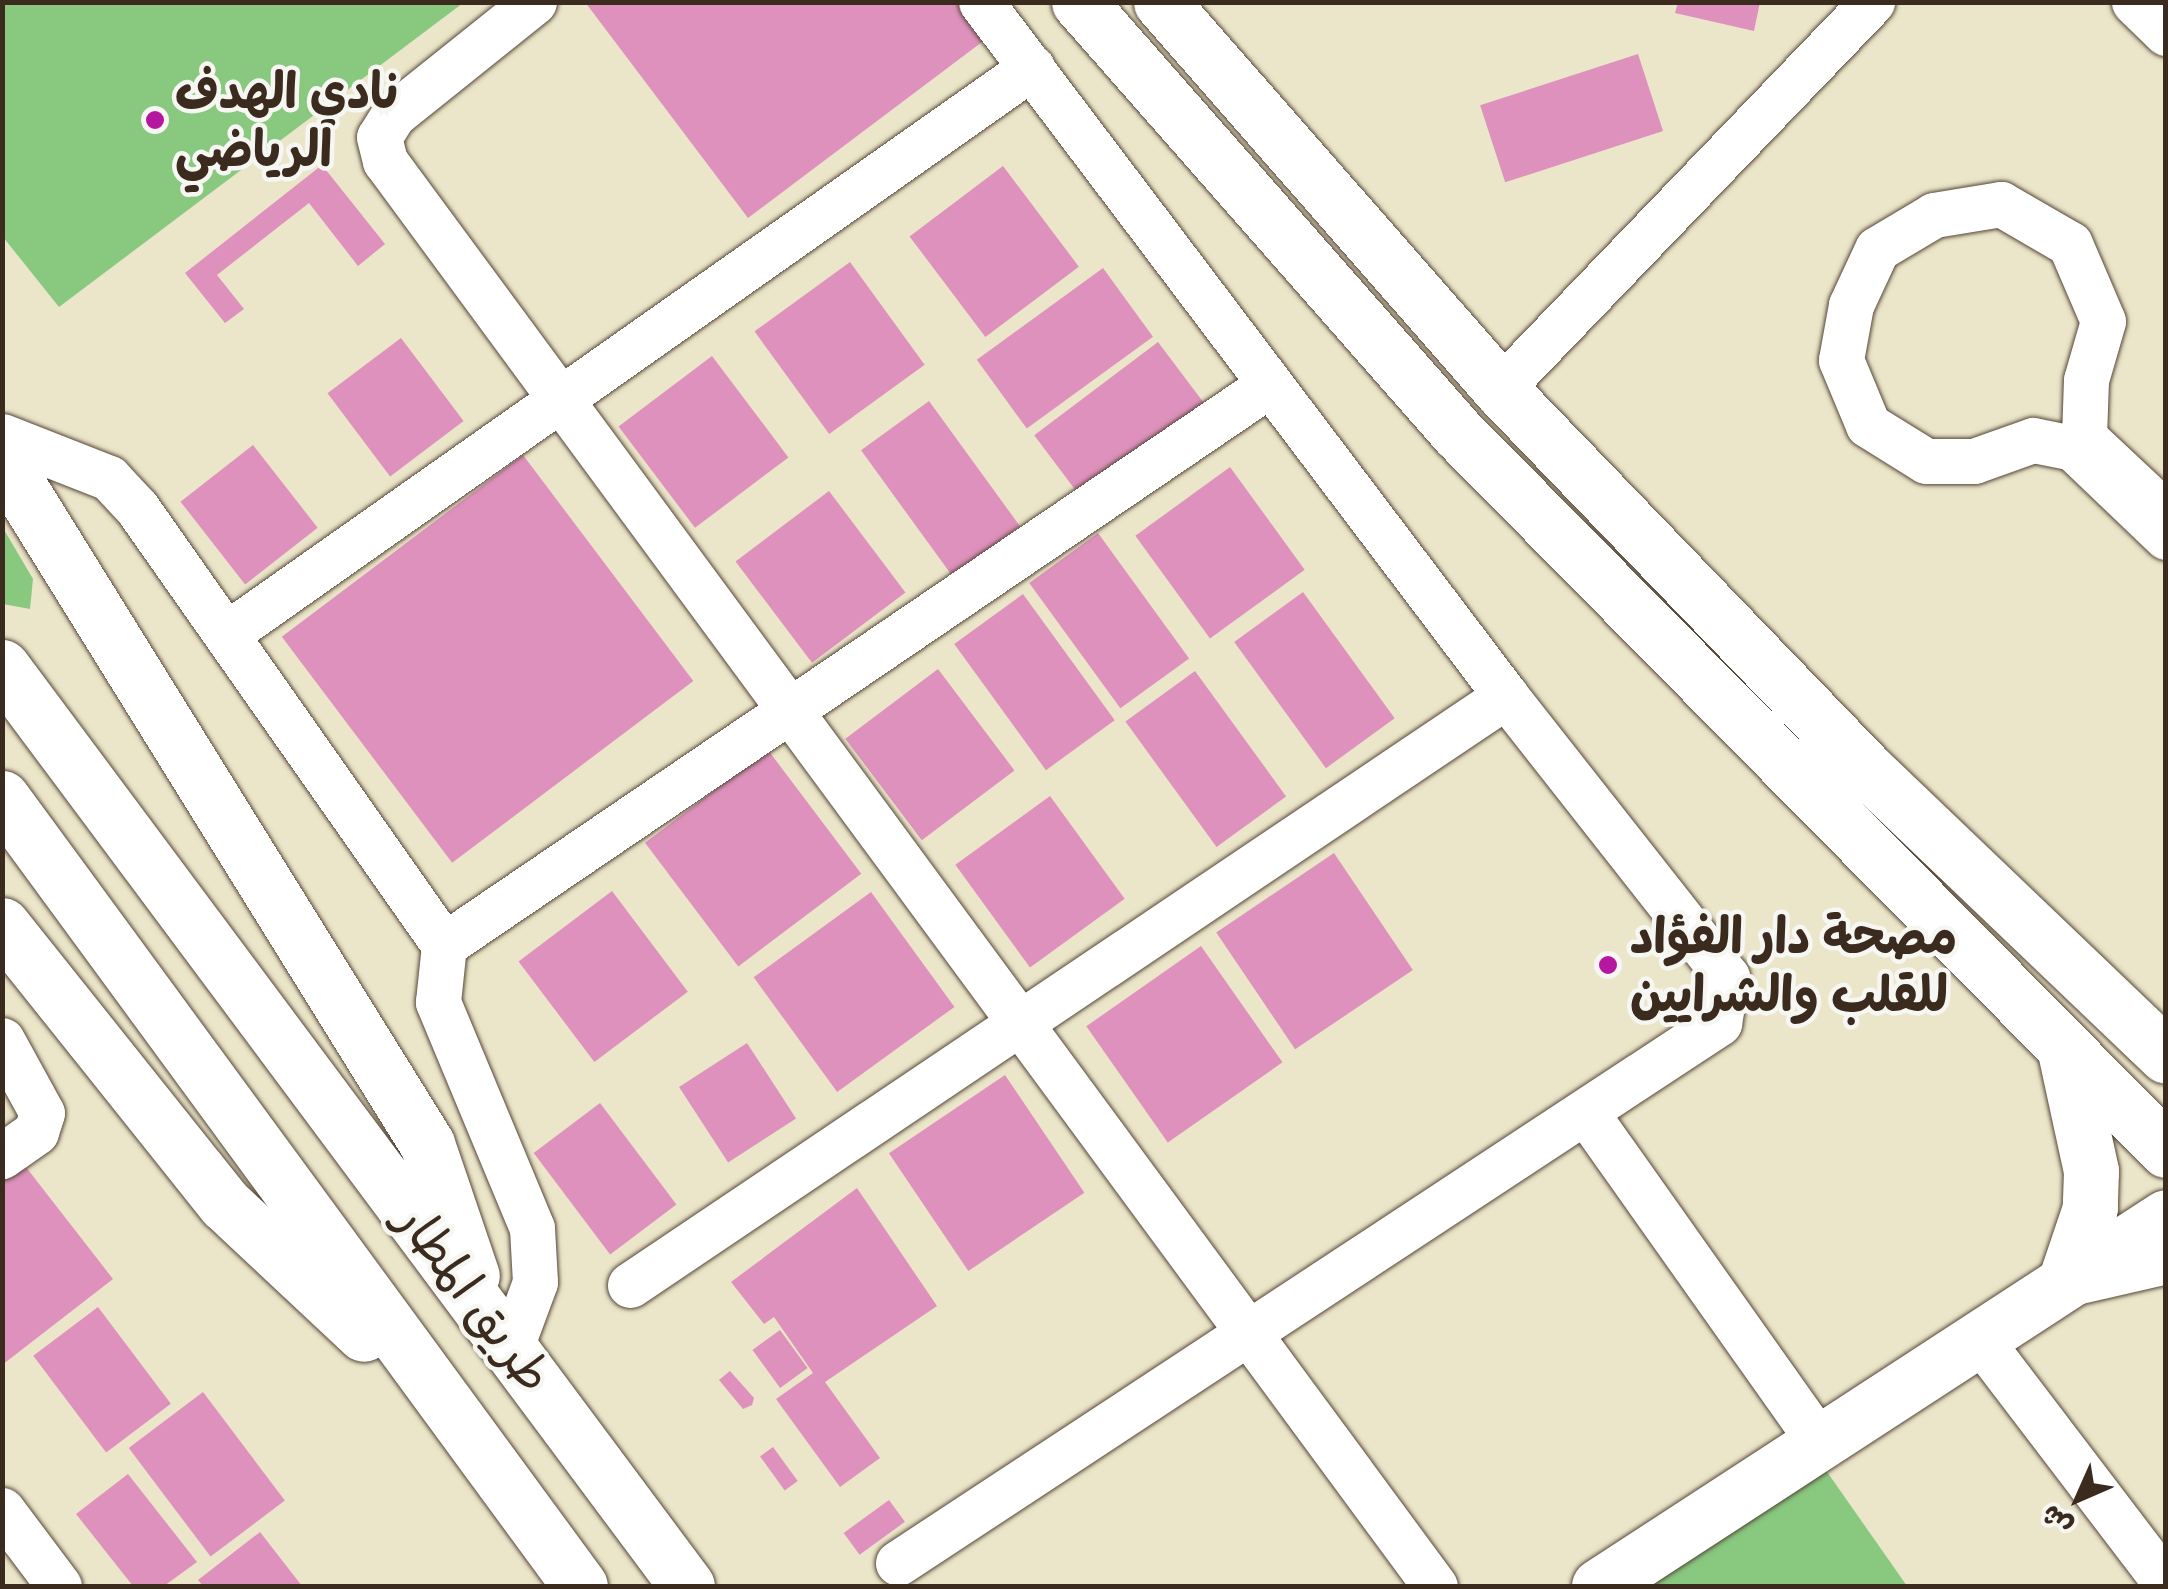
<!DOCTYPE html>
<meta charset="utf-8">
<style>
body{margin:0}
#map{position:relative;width:2168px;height:1589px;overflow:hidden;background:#ebe5c9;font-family:Caveat,"Playpen Sans Arabic",sans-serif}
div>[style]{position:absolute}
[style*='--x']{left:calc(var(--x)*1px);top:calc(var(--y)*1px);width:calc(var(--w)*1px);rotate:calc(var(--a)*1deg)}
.green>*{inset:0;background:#88c87f}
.building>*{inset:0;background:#de91bc;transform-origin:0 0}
.roads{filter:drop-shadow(0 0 2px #554638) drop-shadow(0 0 2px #554638)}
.street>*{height:45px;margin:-22.5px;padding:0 22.5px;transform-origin:22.5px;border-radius:22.5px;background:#fff}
.secondary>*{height:55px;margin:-27.5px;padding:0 27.5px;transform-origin:27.5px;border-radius:27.5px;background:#fff}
.primary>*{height:55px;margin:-27.5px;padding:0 27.5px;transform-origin:27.5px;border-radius:27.5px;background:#fff}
.highway>*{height:55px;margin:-27.5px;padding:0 27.5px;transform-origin:27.5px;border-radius:27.5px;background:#fff}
.dots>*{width:28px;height:28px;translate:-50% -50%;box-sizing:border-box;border:5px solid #f6f6f2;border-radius:50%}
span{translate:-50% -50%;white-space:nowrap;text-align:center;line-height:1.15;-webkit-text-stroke:9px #f6f6f2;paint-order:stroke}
.poi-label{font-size:50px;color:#3b2a1e;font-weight:700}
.left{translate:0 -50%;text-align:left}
.street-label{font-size:50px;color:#3b2a1e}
.frame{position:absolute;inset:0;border:5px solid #3b2a1e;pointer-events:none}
.north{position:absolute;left:2028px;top:1449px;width:100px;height:100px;-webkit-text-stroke:8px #f6f6f2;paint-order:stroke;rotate:225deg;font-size:28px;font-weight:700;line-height:40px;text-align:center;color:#3b2a1e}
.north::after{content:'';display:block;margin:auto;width:35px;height:45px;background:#3b2a1e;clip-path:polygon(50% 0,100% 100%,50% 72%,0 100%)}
</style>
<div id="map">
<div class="green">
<i style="clip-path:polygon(2px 3px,3px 2px,463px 3px,59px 307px,3px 237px)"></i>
<i style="clip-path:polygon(3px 528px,33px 579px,30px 609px,3px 604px)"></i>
<i style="clip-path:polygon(1818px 1459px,1907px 1586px,1621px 1586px)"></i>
</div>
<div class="building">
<i style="clip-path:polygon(585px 2px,964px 2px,990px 36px,748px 218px)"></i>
<i style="clip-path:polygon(1678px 2px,1760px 2px,1754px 31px,1675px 13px)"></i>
<i style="left:1638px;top:54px;width:81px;height:166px;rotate:72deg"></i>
<i style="clip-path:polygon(322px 165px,385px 244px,358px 266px,309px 203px,217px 275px,244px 309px,225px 323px,185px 273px)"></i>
<i style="left:1003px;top:166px;width:126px;height:117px;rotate:53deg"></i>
<i style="left:850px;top:262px;width:127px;height:118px;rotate:54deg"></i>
<i style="left:1103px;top:268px;width:85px;height:156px;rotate:54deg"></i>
<i style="left:401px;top:338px;width:104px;height:92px;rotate:53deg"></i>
<i style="left:1158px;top:342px;width:85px;height:155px;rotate:53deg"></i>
<i style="left:712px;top:356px;width:127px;height:117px;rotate:53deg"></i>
<i style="left:929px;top:401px;width:155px;height:84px;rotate:54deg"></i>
<i style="left:253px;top:445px;width:105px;height:92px;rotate:52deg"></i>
<i style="left:523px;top:455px;width:283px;height:302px;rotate:53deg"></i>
<i style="left:1230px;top:467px;width:127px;height:117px;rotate:54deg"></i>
<i style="left:829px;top:491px;width:127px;height:117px;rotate:53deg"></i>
<i style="left:1098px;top:533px;width:155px;height:85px;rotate:54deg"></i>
<i style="left:1303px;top:592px;width:156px;height:85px;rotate:54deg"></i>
<i style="left:1023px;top:594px;width:156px;height:85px;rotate:54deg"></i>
<i style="left:938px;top:669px;width:127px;height:116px;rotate:53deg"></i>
<i style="left:1195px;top:671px;width:155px;height:86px;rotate:54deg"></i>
<i style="left:768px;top:750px;width:155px;height:154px;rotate:53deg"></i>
<i style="left:1050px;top:796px;width:127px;height:117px;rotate:54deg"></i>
<i style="left:1334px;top:853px;width:141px;height:142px;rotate:56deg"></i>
<i style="left:612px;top:891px;width:126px;height:117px;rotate:53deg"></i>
<i style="left:871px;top:892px;width:142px;height:145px;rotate:54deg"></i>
<i style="left:1201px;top:946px;width:142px;height:140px;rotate:55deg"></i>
<i style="left:747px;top:1043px;width:90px;height:81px;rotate:57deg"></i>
<i style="left:1005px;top:1075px;width:142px;height:140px;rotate:56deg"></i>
<i style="left:600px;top:1103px;width:127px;height:83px;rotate:53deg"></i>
<i style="clip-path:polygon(22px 1162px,113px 1279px,2px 1365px,2px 1178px)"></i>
<i style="clip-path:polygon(857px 1188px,937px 1306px,825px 1382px,880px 1458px,840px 1487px,776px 1399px,813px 1373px,774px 1317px,764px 1324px,731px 1282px)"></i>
<i style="left:98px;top:1307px;width:121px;height:81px;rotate:53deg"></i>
<i style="left:780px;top:1330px;width:47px;height:34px;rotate:54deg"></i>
<i style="clip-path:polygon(730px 1371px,754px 1398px,752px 1405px,743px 1409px,719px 1380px)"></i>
<i style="left:203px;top:1392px;width:136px;height:93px;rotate:53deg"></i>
<i style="left:773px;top:1447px;width:42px;height:16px;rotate:54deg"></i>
<i style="clip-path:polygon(128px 1474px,197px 1562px,164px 1586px,133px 1586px,76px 1514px)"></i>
<i style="left:889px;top:1500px;width:27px;height:56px;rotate:54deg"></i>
<i style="clip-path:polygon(260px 1532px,302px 1586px,203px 1586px,198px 1580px)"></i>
</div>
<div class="roads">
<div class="street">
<i style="--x:534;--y:2;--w:181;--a:141.3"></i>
<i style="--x:393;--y:115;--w:26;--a:122"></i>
<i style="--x:379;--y:137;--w:25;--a:76"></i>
<i style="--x:385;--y:161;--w:1770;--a:53.62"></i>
<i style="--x:2134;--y:2;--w:45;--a:44.1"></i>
<i style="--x:1500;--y:389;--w:537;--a:-46.13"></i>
<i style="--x:2;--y:436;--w:115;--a:21.4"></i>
<i style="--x:109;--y:478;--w:41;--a:47"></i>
<i style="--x:137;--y:508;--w:534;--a:54.91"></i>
<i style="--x:2166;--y:514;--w:112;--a:-136.8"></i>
<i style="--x:2084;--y:437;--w:57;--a:-88"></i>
<i style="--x:2086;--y:380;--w:61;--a:-73.9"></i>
<i style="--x:2103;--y:321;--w:84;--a:-113.2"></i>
<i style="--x:2070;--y:244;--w:80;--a:-149.9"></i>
<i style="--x:2001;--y:204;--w:68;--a:170.7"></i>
<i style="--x:1934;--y:215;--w:66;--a:149.2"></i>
<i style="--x:1877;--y:249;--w:62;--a:114.9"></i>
<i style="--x:1851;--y:305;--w:56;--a:100.3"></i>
<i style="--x:1841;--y:360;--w:70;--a:67.4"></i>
<i style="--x:1868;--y:425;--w:68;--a:31.8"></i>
<i style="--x:1926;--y:461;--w:48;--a:0"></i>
<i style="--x:1974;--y:461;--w:63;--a:-19.6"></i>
<i style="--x:2033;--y:440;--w:41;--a:11.3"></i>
<i style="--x:2073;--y:448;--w:129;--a:43.7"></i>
<i style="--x:228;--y:633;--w:983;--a:-35.14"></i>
<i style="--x:2;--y:1040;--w:83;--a:61.3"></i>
<i style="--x:42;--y:1113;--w:20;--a:108"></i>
<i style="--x:36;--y:1132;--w:42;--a:144.8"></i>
<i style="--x:1589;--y:1117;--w:398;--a:54.7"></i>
<i style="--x:630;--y:1285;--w:1056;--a:-33.92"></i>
<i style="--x:1506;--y:696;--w:870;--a:-127.11"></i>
<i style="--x:1978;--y:1337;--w:310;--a:52.7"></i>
<i style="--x:511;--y:1347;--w:69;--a:-69.7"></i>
<i style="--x:535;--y:1282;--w:54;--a:-93.2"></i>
<i style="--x:532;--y:1228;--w:245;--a:-112.6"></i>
<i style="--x:438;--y:1002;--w:57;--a:-84"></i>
<i style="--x:444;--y:945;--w:997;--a:-34.17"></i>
<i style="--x:2;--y:1510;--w:95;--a:53.1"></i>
<i style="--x:898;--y:1563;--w:983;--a:-33.33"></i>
<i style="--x:1719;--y:1023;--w:47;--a:-80.1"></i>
<i style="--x:1727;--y:977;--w:357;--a:-128.2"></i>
</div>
<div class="secondary">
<i style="--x:1599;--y:1586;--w:676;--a:-33.06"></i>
</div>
<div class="primary">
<i style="--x:1079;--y:2;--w:573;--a:48.68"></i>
<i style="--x:1457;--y:432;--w:1009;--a:45.36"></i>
<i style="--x:1161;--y:2;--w:514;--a:48.78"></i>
<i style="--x:1500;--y:389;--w:530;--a:46.07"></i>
<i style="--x:1868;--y:771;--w:412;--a:43.7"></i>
<i style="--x:2066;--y:1056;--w:118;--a:77.7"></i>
<i style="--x:2091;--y:1171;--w:37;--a:92"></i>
<i style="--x:2090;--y:1208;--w:75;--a:108.7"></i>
<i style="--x:2066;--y:1279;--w:103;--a:-13"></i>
</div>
<div class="highway">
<i style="--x:2;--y:459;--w:806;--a:58.18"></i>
<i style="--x:427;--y:1144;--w:139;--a:71.2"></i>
<i style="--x:2;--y:667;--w:1146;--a:53.3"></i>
<i style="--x:2;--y:798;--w:977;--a:53.74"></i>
<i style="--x:2;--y:925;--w:357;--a:51.4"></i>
<i style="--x:225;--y:1204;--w:190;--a:43.1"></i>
</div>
</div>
<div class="dots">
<i style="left:155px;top:120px;background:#b5179e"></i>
<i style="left:1608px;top:965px;background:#b5179e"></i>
</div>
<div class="poi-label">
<span class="left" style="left:175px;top:120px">نادي الهدف<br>الرياضي</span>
<span class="left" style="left:1630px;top:965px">مصحة دار الفؤاد<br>للقلب والشرايين</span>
</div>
<div class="street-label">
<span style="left:474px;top:1298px;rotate:53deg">طريق المطار</span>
</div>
<div class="frame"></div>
<div class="north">ش</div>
</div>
